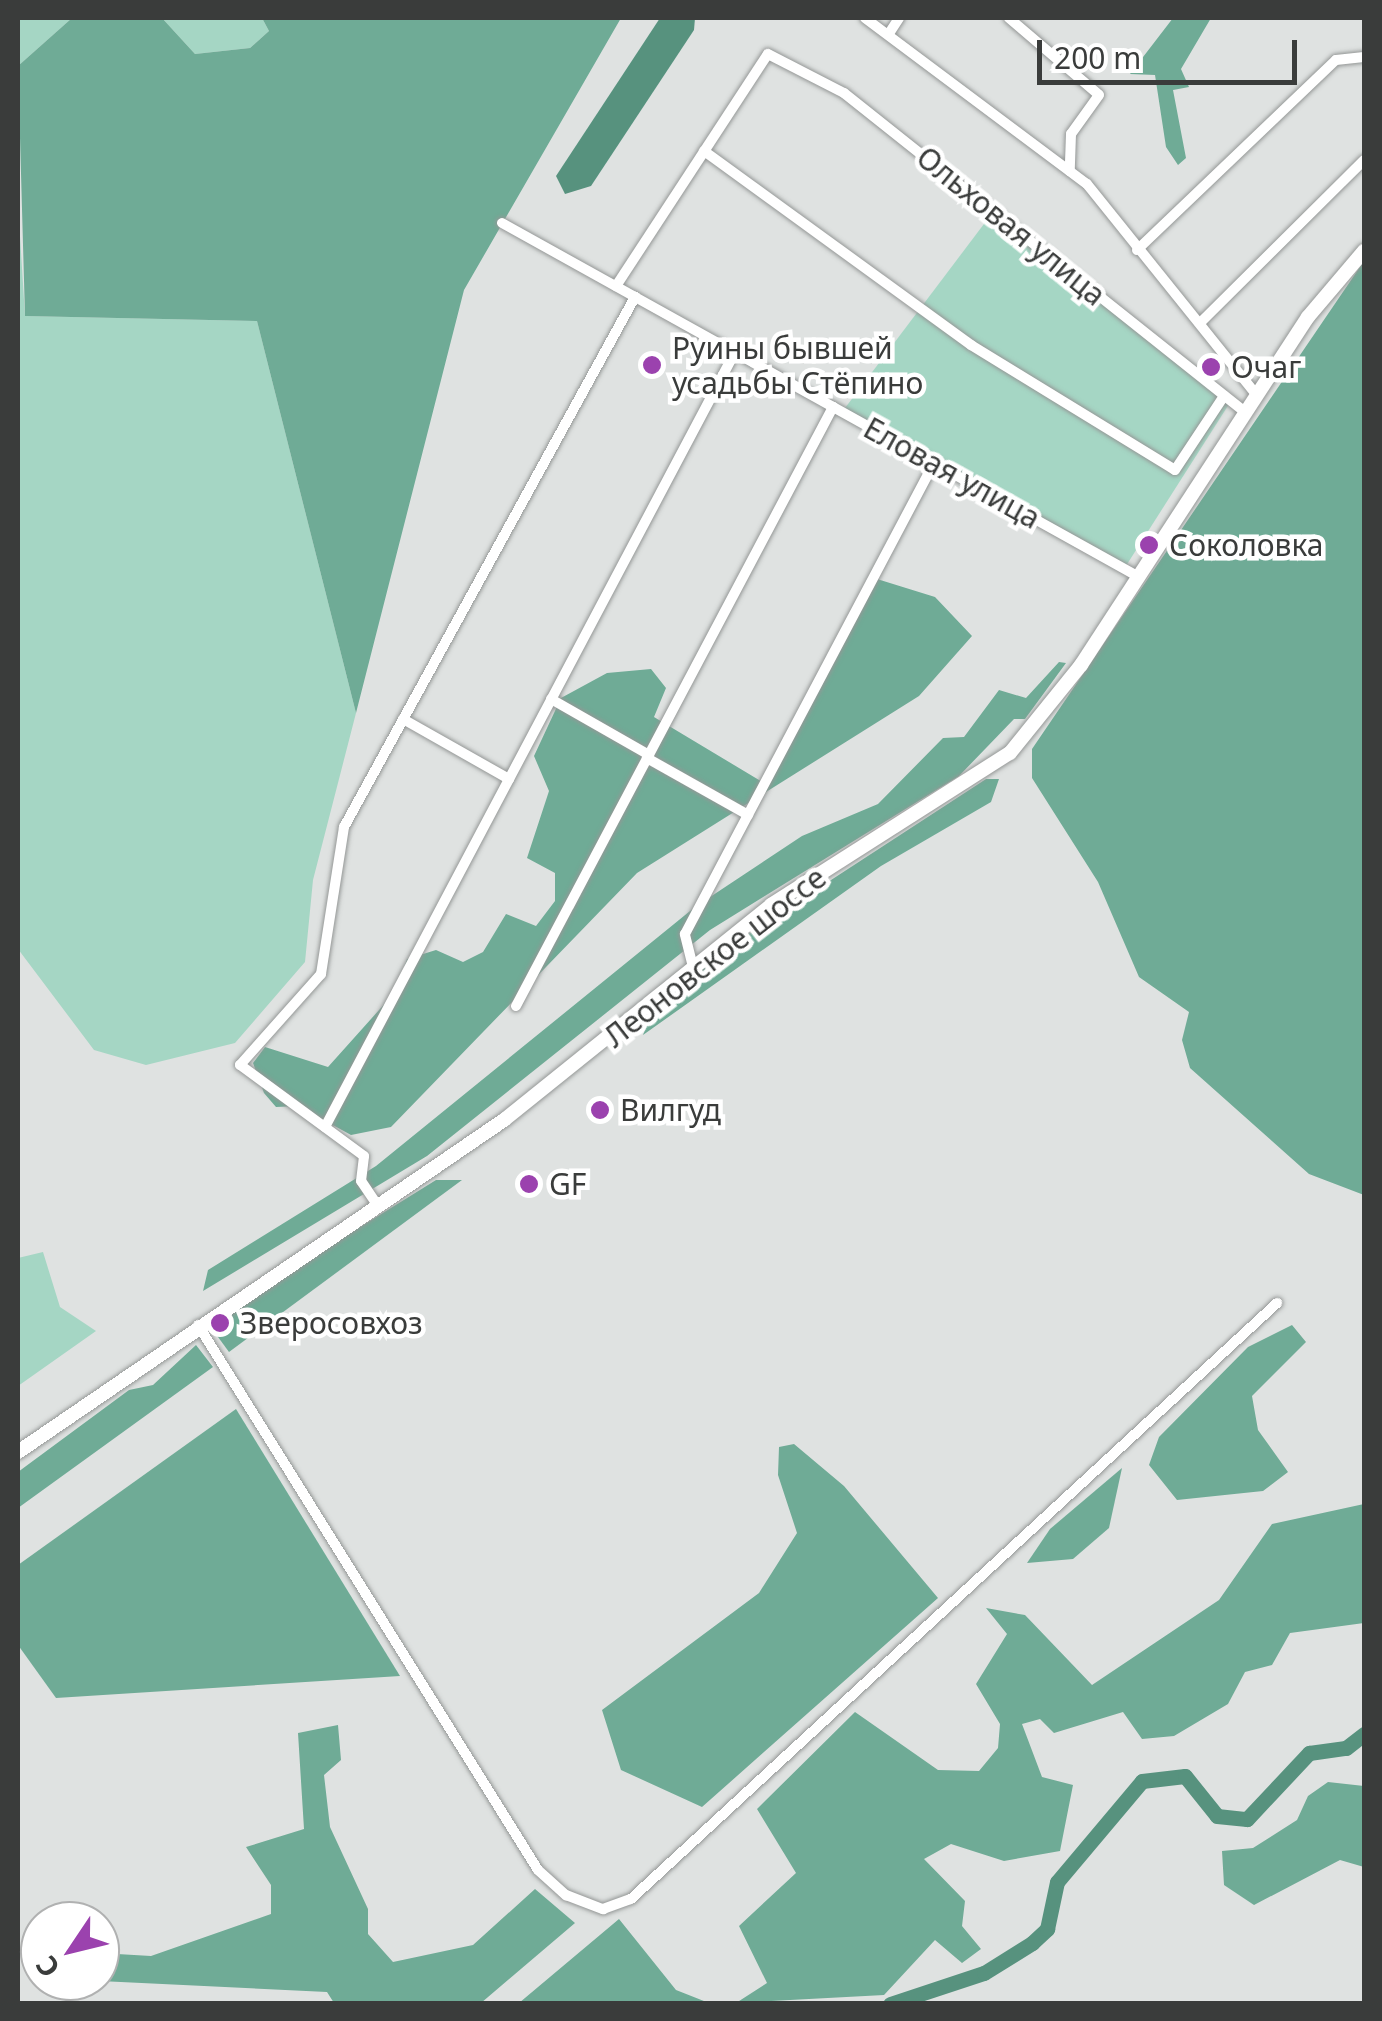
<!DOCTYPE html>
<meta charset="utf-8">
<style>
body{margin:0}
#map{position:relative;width:1382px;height:2021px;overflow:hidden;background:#dfe2e1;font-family:"Noto Sans",sans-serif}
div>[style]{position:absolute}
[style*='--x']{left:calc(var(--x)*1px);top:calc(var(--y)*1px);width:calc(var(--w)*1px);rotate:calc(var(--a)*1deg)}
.green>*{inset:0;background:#a5d6c4}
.forest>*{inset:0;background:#6fab96}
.water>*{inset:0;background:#57927e}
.river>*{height:15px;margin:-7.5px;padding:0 7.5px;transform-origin:7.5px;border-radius:7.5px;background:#57927e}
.roads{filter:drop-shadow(0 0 2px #949796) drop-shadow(0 0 2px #949796)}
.minor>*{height:10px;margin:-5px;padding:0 5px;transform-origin:5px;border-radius:5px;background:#fff}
.secondary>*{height:14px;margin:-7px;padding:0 7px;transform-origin:7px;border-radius:7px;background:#fff}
.dots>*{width:28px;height:28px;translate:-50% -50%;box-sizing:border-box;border:5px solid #fff;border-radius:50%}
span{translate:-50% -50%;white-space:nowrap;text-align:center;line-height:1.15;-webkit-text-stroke:9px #fff;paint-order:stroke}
.street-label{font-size:30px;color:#3a3c3b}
.poi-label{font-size:30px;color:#3a3c3b}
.left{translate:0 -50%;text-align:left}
.frame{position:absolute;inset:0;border:20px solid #3a3c3b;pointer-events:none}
.north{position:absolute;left:20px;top:1901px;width:100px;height:100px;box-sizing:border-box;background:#fff;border:2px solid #b0b1b1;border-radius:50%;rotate:235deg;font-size:28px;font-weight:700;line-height:40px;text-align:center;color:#3a3c3b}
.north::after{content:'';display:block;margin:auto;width:35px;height:45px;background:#9b42ae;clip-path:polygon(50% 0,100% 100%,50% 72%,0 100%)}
.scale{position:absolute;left:1037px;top:40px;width:260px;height:45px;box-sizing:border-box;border:5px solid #3a3c3b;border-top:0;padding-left:12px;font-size:30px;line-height:35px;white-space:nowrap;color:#3a3c3b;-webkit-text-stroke:8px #fff;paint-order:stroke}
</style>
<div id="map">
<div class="green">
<i style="clip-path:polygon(18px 18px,72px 18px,18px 66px)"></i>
<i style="clip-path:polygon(162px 18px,262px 18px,269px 31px,250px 48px,195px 54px)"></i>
<i style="clip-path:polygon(18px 204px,25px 316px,257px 321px,356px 713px,313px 880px,305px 962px,235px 1043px,146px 1065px,94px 1050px,18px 949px)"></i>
<i style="clip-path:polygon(993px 212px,1231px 401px,1124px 569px,842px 412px)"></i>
<i style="clip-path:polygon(43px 1252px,60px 1307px,96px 1331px,18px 1386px,18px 1258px)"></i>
</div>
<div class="forest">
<i style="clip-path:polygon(72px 18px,162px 18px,195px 54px,250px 48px,269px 31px,262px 18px,621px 18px,464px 290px,356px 713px,257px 321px,25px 316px,18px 66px)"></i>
<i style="clip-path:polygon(1173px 18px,1211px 18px,1181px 69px,1189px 87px,1173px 90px,1186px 158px,1178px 165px,1166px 147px,1155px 75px,1130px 74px)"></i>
<i style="clip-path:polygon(1364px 261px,1364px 1195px,1309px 1174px,1190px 1068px,1182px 1040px,1189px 1012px,1139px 977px,1098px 882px,1032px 778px,1032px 749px)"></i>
<i style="clip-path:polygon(877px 579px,935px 597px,972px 636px,919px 696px,637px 873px,391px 1127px,351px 1135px,298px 1106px,276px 1107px,264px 1093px,253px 1063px,265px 1047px,328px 1067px,397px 990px,407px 959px,436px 950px,463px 962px,483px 952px,506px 914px,536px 926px,555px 901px,555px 873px,527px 858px,549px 791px,534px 756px,561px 698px,607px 673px,651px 669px,666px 688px,654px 717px,764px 783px)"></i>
<i style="clip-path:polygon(1059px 662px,1066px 663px,1025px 719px,1014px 719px,959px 776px,710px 930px,427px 1156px,203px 1291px,208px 1270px,376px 1166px,695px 907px,802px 836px,878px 804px,943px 738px,964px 737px,999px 690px,1026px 698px)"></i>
<i style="clip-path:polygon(986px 779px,999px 779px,991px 802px,881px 866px,643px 1035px,652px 1010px,736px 942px)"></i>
<i style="clip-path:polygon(436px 1180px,462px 1180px,229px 1352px,207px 1322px)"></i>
<i style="clip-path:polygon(1292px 1325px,1306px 1342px,1252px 1396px,1258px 1430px,1288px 1472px,1263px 1491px,1177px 1500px,1149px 1465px,1159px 1437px,1248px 1347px)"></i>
<i style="clip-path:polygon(196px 1345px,213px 1367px,18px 1508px,18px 1472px,129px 1390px,153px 1385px)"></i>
<i style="clip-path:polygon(236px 1409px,400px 1676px,56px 1698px,18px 1645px,18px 1565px)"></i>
<i style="clip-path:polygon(794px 1444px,844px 1486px,938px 1598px,702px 1807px,621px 1770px,602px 1710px,759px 1593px,797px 1533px,778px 1475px,779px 1447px)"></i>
<i style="clip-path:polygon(1122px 1468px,1109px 1528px,1073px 1559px,1027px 1563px,1050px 1529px)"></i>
<i style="clip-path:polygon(1364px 1504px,1364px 1623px,1290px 1633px,1272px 1665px,1245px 1672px,1228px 1704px,1174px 1736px,1142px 1739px,1123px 1712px,1054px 1733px,1040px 1719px,1022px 1724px,1042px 1777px,1073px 1785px,1060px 1851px,1004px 1861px,951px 1844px,924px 1859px,965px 1901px,962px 1926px,981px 1949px,962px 1963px,935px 1940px,884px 1995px,736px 2003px,767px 1983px,739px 1926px,796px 1873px,757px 1809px,855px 1712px,938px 1770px,979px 1771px,998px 1748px,1000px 1724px,976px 1684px,1007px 1634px,986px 1608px,1025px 1615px,1092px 1685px,1219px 1600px,1272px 1524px)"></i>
<i style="clip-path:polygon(338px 1725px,341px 1760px,324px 1775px,330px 1827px,368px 1909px,368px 1934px,393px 1962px,473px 1945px,535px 1889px,575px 1923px,481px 2003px,334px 2003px,327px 1992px,100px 1981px,100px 1953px,151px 1956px,271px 1914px,271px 1885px,246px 1847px,304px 1829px,298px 1733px)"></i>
<i style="clip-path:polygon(1328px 1782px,1364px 1786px,1364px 1867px,1340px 1860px,1254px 1905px,1224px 1885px,1222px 1851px,1253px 1848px,1297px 1820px,1308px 1796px)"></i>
<i style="clip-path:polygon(619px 1919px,676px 1990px,709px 2003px,519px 2003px)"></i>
</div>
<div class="water">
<i style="clip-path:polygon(660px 18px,695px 18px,694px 30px,591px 186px,565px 194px,556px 176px)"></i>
</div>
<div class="river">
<i style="--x:890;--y:2004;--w:99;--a:-18.3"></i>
<i style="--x:984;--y:1973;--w:57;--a:-32"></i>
<i style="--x:1032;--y:1943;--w:21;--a:-43"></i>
<i style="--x:1047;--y:1929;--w:48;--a:-78"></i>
<i style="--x:1057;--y:1882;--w:132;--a:-49.9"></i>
<i style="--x:1142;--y:1781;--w:43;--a:-6.6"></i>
<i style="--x:1185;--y:1776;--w:51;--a:51.3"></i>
<i style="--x:1217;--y:1816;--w:30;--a:6"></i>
<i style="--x:1247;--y:1819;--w:91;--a:-46.8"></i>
<i style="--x:1309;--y:1753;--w:37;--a:-8"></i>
<i style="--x:1346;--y:1748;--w:23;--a:-38"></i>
</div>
<div class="roads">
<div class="minor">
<i style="--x:865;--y:18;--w:277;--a:36.8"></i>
<i style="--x:1087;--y:184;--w:270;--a:51.2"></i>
<i style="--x:1009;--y:18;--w:118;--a:40.5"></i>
<i style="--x:1099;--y:95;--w:48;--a:125.7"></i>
<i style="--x:1071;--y:134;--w:37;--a:92"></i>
<i style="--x:890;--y:32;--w:17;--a:-57"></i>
<i style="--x:704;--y:151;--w:330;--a:36"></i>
<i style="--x:971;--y:345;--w:239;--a:31.5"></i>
<i style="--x:1175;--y:470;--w:89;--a:-56.5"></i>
<i style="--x:502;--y:223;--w:729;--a:29.06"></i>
<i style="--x:1137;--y:250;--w:275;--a:-43.7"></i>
<i style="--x:1336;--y:60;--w:28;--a:-6"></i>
<i style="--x:616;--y:286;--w:277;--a:-56.8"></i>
<i style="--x:768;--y:54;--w:85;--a:27.2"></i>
<i style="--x:844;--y:93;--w:512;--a:38.5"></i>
<i style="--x:1202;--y:321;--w:228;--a:-44.8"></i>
<i style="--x:551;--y:699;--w:113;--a:29.7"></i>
<i style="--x:403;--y:719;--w:122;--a:29.5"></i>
<i style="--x:647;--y:758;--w:116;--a:29.4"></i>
<i style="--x:693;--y:967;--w:34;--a:-104"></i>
<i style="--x:685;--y:934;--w:533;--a:-62.14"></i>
<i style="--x:516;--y:1006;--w:678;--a:-62.11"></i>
<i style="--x:325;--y:1127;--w:877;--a:-62.12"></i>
<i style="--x:378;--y:1206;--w:30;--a:-124"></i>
<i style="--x:361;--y:1181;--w:25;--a:-83"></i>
<i style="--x:364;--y:1156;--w:154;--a:-143.7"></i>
<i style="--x:240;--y:1065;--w:122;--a:-48.3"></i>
<i style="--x:321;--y:974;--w:149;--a:-81.1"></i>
<i style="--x:344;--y:827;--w:605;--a:-61.23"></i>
<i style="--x:198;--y:1325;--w:642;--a:58.04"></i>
<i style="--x:538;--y:1870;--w:38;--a:42"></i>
<i style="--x:566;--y:1895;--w:40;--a:21"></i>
<i style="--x:603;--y:1909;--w:30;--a:-20"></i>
<i style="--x:631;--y:1899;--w:879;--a:-42.69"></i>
</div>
<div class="secondary">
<i style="--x:18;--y:1452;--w:589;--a:-34.34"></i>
<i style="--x:504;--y:1120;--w:343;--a:-38.8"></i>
<i style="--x:771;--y:905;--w:283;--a:-32.5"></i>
<i style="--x:1010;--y:753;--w:113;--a:-51.1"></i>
<i style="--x:1081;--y:665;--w:415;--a:-56.9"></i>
<i style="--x:1308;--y:317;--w:87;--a:-49.7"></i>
</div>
</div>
<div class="dots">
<i style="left:652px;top:365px;background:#9b42ae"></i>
<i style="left:1211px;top:367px;background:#9b42ae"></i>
<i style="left:1149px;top:545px;background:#9b42ae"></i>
<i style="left:600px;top:1110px;background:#9b42ae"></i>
<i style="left:529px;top:1184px;background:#9b42ae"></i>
<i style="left:220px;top:1323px;background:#9b42ae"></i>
</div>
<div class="street-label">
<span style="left:1011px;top:226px;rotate:39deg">Ольховая улица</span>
<span style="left:952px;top:473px;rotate:29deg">Еловая улица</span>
<span style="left:715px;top:957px;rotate:-38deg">Леоновское шоссе</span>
</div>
<div class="poi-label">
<span class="left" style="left:672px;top:365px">Руины бывшей<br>усадьбы Стёпино</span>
<span class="left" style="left:1231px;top:367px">Очаг</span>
<span class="left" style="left:1169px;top:545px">Соколовка</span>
<span class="left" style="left:620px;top:1110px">Вилгуд</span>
<span class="left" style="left:549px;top:1184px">GF</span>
<span class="left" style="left:240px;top:1323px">Зверосовхоз</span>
</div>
<div class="frame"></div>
<div class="north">С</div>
<div class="scale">200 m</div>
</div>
